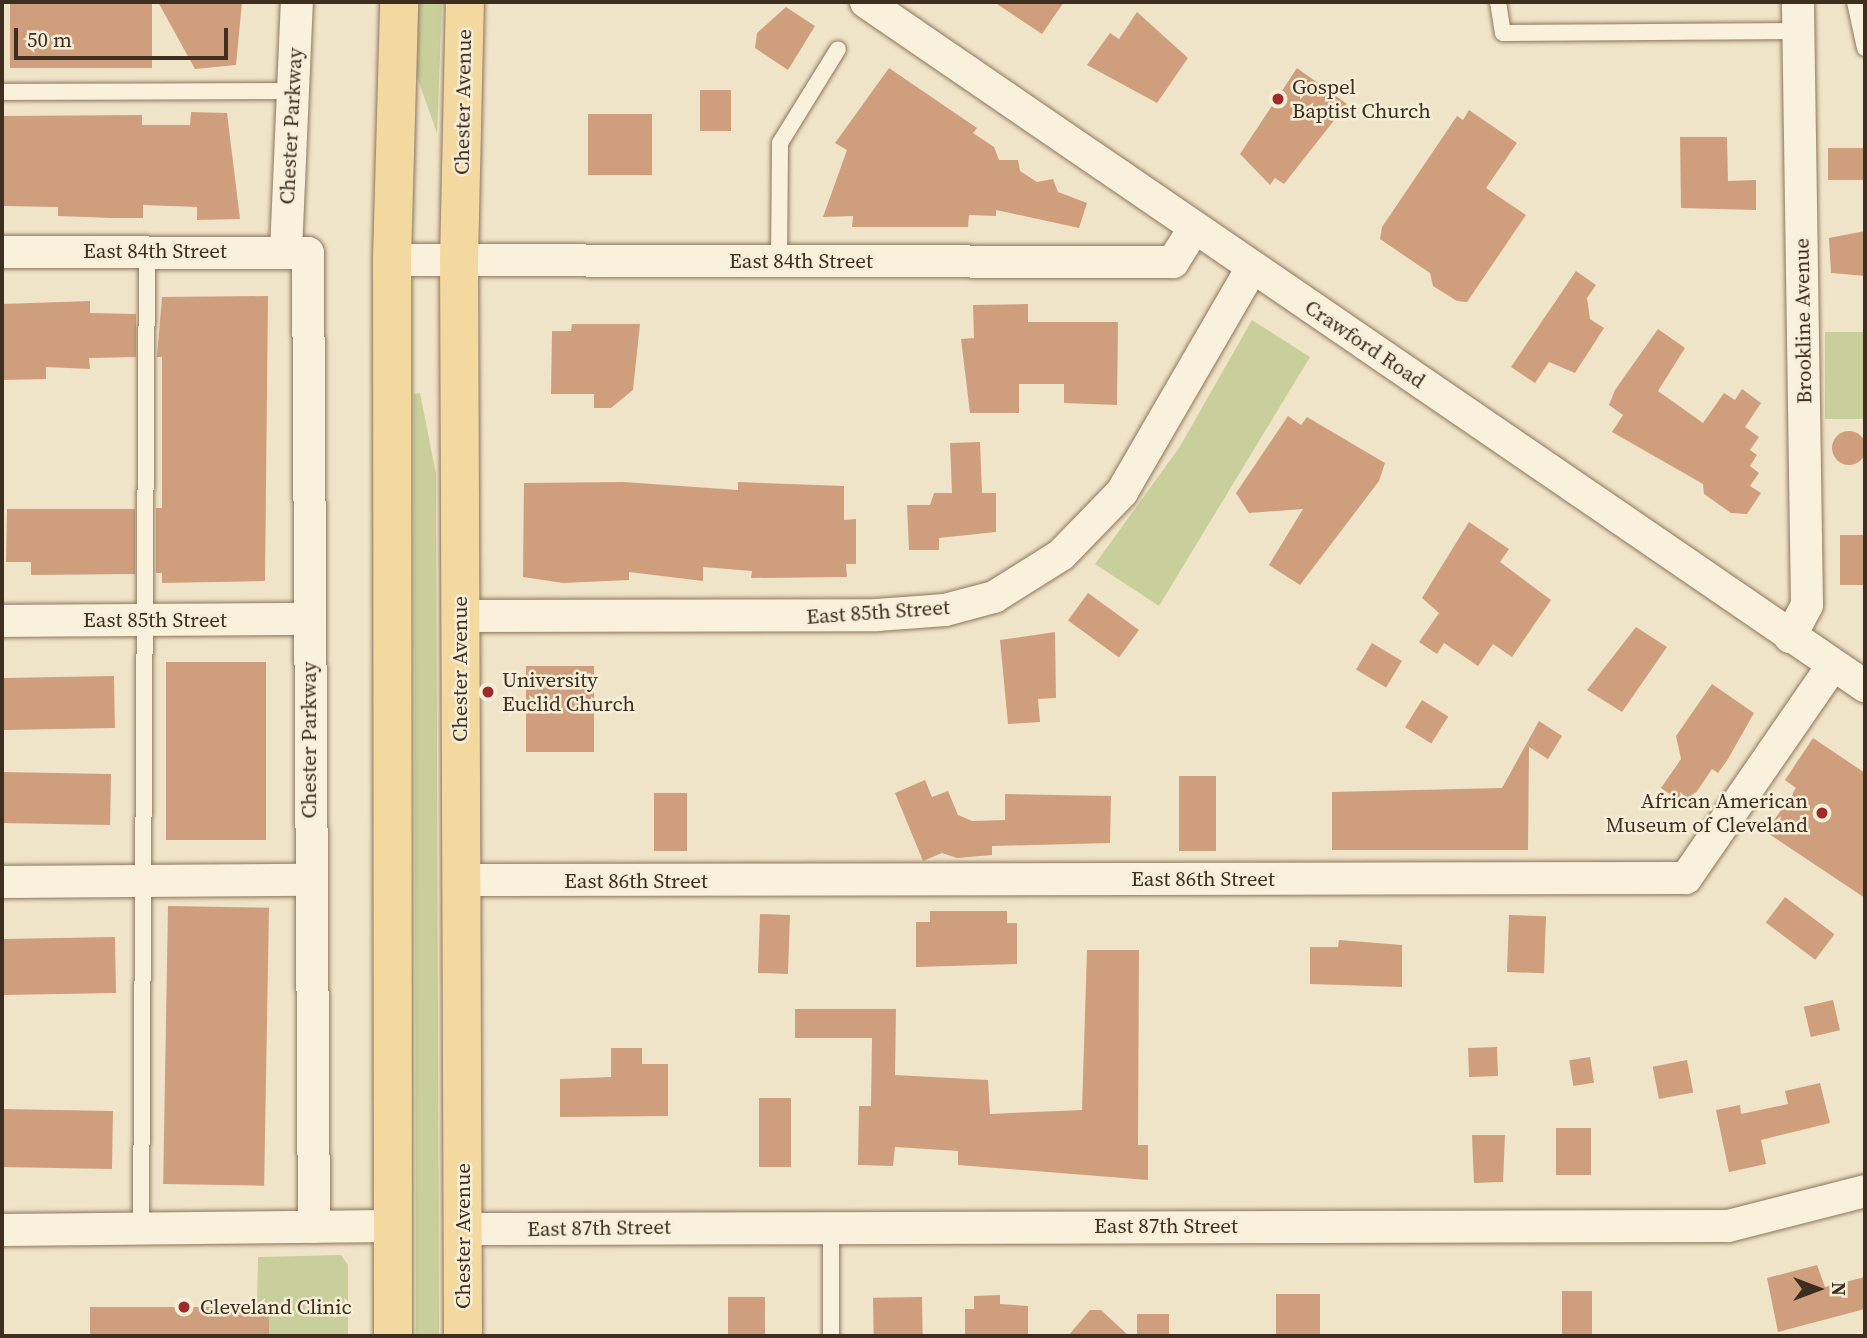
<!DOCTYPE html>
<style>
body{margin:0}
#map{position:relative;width:1867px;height:1338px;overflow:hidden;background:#f0e4c8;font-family:"Source Serif 4",serif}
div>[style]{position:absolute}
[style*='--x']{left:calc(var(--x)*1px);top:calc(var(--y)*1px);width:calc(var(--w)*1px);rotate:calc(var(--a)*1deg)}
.green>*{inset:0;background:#c9cf9b;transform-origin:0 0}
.building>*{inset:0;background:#cf9f7d;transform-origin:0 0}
.round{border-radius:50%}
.roads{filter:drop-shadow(0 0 2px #8d765c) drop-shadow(0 0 2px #8d765c)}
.service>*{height:16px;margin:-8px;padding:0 8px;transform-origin:8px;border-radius:8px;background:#faf1dc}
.minor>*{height:32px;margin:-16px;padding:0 16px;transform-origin:16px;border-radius:16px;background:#faf1dc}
.primary>*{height:38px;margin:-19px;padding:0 19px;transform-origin:19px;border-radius:19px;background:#f3d9a0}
.dots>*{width:19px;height:19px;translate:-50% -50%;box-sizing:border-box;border:4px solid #f7eed8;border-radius:50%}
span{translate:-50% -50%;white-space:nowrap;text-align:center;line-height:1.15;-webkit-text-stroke:5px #f7eed8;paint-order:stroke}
.poi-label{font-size:21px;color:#3d2e20}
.left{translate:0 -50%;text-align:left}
.right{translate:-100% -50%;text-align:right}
.street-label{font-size:21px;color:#3d2e20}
.frame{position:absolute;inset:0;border:4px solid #3d2e20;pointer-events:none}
.north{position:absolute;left:1783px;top:1254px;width:70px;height:70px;-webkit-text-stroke:5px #f7eed8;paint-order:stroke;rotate:90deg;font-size:19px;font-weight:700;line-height:28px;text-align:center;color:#3d2e20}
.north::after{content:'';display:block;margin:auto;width:24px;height:32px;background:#3d2e20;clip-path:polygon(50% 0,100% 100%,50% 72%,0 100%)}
.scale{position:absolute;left:14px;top:28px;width:214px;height:32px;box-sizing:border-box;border:4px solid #3d2e20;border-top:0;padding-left:9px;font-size:21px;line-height:24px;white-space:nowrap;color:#3d2e20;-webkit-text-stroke:5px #f7eed8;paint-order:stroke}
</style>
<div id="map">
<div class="green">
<i style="clip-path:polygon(419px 2px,442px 2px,437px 133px,417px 77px)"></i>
<i style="clip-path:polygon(1252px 320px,1310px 357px,1159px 606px,1095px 564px,1179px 448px)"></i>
<i style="left:1865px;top:332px;width:87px;height:40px;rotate:90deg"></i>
<i style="clip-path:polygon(420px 393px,436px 474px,439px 1336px,416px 1336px,414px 394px)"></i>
<i style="clip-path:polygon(341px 1255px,348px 1265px,348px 1336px,269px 1336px,269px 1307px,257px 1307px,258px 1257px)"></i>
</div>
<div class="building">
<i style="left:10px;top:2px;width:142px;height:66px"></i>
<i style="clip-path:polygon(158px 2px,242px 2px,236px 65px,195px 69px)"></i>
<i style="clip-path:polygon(994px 2px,1064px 2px,1042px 34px)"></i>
<i style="clip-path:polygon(786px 7px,815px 26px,788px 70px,755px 48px,757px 33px)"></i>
<i style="clip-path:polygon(1137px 12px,1188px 58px,1157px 103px,1087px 65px,1110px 33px,1119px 39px)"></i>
<i style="clip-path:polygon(889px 68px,977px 128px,973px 133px,994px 147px,999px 160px,1018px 160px,1020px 171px,1037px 182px,1053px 179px,1058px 192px,1087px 203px,1079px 228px,996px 210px,996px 216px,969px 215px,968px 227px,852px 227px,853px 216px,823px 217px,847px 150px,835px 143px)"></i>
<i style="clip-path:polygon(1297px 68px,1347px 104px,1284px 184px,1275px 178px,1270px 185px,1240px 154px)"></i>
<i style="left:700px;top:90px;width:31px;height:41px"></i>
<i style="clip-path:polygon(1469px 110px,1517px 143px,1486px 188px,1526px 215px,1467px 302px,1457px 301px,1433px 286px,1430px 273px,1380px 239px,1382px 227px,1457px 116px,1463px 120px)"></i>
<i style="clip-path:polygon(191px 112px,227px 113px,240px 219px,197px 220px,197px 207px,143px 205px,143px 218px,112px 218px,58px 216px,58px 207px,2px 206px,2px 116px,142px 115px,142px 125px,190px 125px)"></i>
<i style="left:588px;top:114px;width:64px;height:61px"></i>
<i style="clip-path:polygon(1680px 137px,1727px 137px,1728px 181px,1756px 180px,1756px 210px,1681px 208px)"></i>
<i style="left:1865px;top:148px;width:32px;height:37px;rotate:90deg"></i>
<i style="clip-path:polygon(1865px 231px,1865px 276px,1831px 273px,1829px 238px)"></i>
<i style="clip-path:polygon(1576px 271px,1596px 285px,1587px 298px,1590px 319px,1604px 328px,1575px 373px,1549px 362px,1535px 383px,1511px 367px)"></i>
<i style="clip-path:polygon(268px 296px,265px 581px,162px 583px,162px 573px,156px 573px,156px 508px,162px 508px,162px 357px,157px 357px,162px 297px)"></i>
<i style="clip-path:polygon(90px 301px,90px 313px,136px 314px,136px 357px,89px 358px,90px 369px,46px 367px,46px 379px,2px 380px,2px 304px)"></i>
<i style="clip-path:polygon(1028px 304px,1028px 322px,1118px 322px,1117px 405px,1064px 403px,1064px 384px,1019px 384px,1019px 413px,970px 413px,961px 339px,974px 338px,973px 305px)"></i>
<i style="clip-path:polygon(572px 324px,640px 324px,633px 390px,611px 408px,594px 408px,594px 394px,551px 394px,552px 331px,571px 331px)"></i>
<i style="clip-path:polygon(1658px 329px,1685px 348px,1658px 391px,1703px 423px,1724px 393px,1735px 400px,1742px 389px,1761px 403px,1745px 427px,1759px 437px,1750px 450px,1757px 455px,1750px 466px,1759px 473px,1750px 486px,1761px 493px,1747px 514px,1731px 513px,1704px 494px,1703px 484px,1612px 432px,1623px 415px,1609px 405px,1615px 390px)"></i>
<i style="clip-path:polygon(1288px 416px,1301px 425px,1307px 417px,1385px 463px,1379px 481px,1300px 585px,1269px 565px,1303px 509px,1249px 513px,1236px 493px)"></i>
<i class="round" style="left:1832px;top:431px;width:34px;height:34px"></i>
<i style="clip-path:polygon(980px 442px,982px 493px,996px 493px,996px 532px,939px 538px,939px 550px,909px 550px,907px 505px,930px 505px,934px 493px,952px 493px,950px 443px)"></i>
<i style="clip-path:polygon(624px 482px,738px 490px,738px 482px,844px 486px,844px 520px,856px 519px,856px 564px,846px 564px,847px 577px,751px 578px,752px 571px,703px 567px,703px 581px,629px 572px,629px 580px,563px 583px,523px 577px,524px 483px)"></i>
<i style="clip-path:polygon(7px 509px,135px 509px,135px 574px,31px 575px,31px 562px,6px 562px)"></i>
<i style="clip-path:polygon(1469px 522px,1509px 549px,1500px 562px,1551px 600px,1512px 657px,1493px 644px,1478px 666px,1444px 643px,1437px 654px,1419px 642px,1439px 613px,1422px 598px)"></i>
<i style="left:1840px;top:535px;width:25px;height:50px"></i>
<i style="left:1088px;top:593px;width:63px;height:34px;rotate:36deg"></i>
<i style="clip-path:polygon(1636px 627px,1667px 647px,1622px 712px,1587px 690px)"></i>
<i style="clip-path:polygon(1055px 632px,1056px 698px,1038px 699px,1040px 722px,1008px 724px,1000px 640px)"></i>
<i style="left:1372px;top:643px;width:35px;height:31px;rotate:31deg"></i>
<i style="left:266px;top:662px;width:178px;height:100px;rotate:90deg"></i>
<i style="left:526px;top:666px;width:68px;height:86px"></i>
<i style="left:114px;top:676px;width:52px;height:112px;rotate:89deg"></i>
<i style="clip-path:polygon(1712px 684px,1754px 713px,1728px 759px,1718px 773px,1712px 769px,1687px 806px,1661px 788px,1681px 759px,1676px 736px)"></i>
<i style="left:1422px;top:700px;width:31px;height:32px;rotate:32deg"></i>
<i style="clip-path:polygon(1539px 721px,1562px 736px,1548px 759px,1529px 747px,1528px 850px,1332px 850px,1332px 792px,1502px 788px)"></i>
<i style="clip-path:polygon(1813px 738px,1865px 773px,1865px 898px,1766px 832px,1796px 788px,1785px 780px)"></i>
<i style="left:2px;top:772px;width:109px;height:51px;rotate:1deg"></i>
<i style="left:1179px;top:776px;width:37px;height:75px"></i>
<i style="clip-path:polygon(925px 780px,932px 797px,948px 791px,958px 815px,972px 821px,1005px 820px,1005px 794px,1111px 796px,1110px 843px,992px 846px,992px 855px,957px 858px,942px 853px,923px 861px,895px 793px)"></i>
<i style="left:654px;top:793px;width:33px;height:58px"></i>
<i style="left:1785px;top:897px;width:62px;height:32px;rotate:37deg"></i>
<i style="left:168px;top:906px;width:101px;height:278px;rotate:1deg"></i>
<i style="clip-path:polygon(930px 911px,1007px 911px,1007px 923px,1017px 923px,1017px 964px,916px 967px,916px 922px,930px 922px)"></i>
<i style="left:760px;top:914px;width:30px;height:59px;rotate:2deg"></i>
<i style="left:1509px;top:915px;width:37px;height:57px;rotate:2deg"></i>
<i style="left:115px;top:937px;width:56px;height:113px;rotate:89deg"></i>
<i style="clip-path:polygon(1339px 940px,1402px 945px,1402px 987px,1310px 984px,1310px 947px,1338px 947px)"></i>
<i style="clip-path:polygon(1087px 950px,1139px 950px,1138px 1145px,1148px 1145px,1148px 1180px,958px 1165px,958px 1151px,895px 1147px,893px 1166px,858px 1165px,859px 1106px,871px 1106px,872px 1038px,795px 1038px,795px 1009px,896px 1009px,895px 1075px,988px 1080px,990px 1114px,1082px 1110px)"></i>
<i style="left:1833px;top:1000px;width:31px;height:30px;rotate:77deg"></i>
<i style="left:1497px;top:1047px;width:29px;height:29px;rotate:88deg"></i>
<i style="clip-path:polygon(611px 1048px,642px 1048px,642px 1064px,668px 1064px,668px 1116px,560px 1117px,560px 1079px,611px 1077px)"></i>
<i style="left:1590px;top:1057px;width:26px;height:21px;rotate:81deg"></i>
<i style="left:1687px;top:1060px;width:33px;height:35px;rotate:79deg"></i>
<i style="clip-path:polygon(1820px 1083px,1830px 1123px,1761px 1140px,1766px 1164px,1729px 1172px,1716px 1110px,1740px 1105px,1741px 1114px,1788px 1104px,1785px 1091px)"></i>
<i style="left:759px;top:1098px;width:32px;height:69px"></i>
<i style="left:2px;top:1109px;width:111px;height:58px;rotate:1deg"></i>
<i style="left:1556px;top:1128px;width:35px;height:47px"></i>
<i style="clip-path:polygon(1472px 1135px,1505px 1135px,1503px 1182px,1474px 1183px)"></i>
<i style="clip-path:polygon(1817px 1265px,1825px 1287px,1865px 1277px,1865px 1309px,1778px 1332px,1767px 1278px)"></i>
<i style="left:1562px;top:1291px;width:30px;height:45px"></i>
<i style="left:1320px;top:1294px;width:42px;height:44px;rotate:90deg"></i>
<i style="clip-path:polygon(1000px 1295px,1000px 1304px,1028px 1306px,1028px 1336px,965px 1336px,965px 1309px,974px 1309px,974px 1296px)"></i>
<i style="left:728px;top:1297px;width:37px;height:39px"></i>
<i style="left:922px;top:1297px;width:39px;height:49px;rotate:89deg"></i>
<i style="left:269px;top:1307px;width:29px;height:179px;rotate:90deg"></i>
<i style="clip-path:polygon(1090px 1310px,1101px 1310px,1129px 1336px,1068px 1336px)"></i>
<i style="left:1137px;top:1314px;width:32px;height:22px"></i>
</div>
<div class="roads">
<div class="service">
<i style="--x:1498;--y:2;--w:31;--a:81"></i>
<i style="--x:1503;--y:33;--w:296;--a:-0.4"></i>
<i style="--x:1855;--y:2;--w:47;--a:77.7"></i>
<i style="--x:2;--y:92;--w:289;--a:-0.2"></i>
<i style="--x:779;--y:261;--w:118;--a:-89.5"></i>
<i style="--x:780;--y:143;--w:110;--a:-58.3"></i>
<i style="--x:141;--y:1230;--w:979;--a:-89.65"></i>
<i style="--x:831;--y:1336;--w:110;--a:-90"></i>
</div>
<div class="minor">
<i style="--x:866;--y:2;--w:1211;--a:34.4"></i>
<i style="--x:286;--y:251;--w:249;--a:-87.5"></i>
<i style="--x:2;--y:252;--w:306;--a:0.2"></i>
<i style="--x:308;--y:253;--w:974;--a:89.65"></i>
<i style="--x:392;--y:260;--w:781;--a:0.15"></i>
<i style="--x:1173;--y:262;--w:38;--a:-58"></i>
<i style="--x:460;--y:616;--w:417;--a:-0.1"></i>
<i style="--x:877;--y:615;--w:68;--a:-4.2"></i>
<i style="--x:945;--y:610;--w:51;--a:-14.9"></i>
<i style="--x:994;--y:597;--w:79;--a:-32.1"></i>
<i style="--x:1061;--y:555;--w:88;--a:-45.9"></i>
<i style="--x:1122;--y:492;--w:259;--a:-59.9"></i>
<i style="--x:2;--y:621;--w:306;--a:-0.4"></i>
<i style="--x:1790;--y:637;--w:36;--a:-62"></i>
<i style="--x:1807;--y:605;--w:603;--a:-90.86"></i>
<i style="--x:461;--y:880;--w:1225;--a:-0.09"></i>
<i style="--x:1686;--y:878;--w:259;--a:-55.4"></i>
<i style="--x:2;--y:882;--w:307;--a:-0.4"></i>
<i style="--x:463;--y:1229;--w:1265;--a:-0.14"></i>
<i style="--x:1728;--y:1226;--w:141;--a:-14.3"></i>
<i style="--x:2;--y:1230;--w:390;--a:-0.6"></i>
</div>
<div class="primary">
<i style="--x:393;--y:1336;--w:1076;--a:-90.05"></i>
<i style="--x:392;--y:260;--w:258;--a:-88.4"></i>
<i style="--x:463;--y:1336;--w:1076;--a:-90.21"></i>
<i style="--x:459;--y:260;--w:258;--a:-88.7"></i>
</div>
</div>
<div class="dots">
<i style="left:1278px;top:99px;background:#9e2a2b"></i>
<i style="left:488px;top:692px;background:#9e2a2b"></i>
<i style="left:1822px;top:813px;background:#9e2a2b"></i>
<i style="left:184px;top:1307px;background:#9e2a2b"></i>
</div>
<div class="poi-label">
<span class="left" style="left:1292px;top:99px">Gospel<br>Baptist Church</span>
<span class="left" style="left:502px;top:692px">University<br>Euclid Church</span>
<span class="right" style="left:1808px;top:813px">African American<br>Museum of Cleveland</span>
<span class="left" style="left:200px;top:1307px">Cleveland Clinic</span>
</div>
<div class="street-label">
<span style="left:463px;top:102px;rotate:-89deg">Chester Avenue</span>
<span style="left:291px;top:126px;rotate:-87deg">Chester Parkway</span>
<span style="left:155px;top:251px">East 84th Street</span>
<span style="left:801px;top:261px">East 84th Street</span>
<span style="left:1803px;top:321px;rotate:-91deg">Brookline Avenue</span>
<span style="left:1365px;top:344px;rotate:34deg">Crawford Road</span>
<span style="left:878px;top:612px;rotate:-4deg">East 85th Street</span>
<span style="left:155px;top:620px">East 85th Street</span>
<span style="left:460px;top:669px;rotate:-90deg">Chester Avenue</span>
<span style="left:309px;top:740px;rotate:-90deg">Chester Parkway</span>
<span style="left:1203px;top:879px">East 86th Street</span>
<span style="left:636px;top:881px">East 86th Street</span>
<span style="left:1166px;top:1226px">East 87th Street</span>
<span style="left:599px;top:1228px;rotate:-1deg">East 87th Street</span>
<span style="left:463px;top:1236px;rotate:-90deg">Chester Avenue</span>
</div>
<div class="frame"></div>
<div class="north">N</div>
<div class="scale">50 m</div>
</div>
